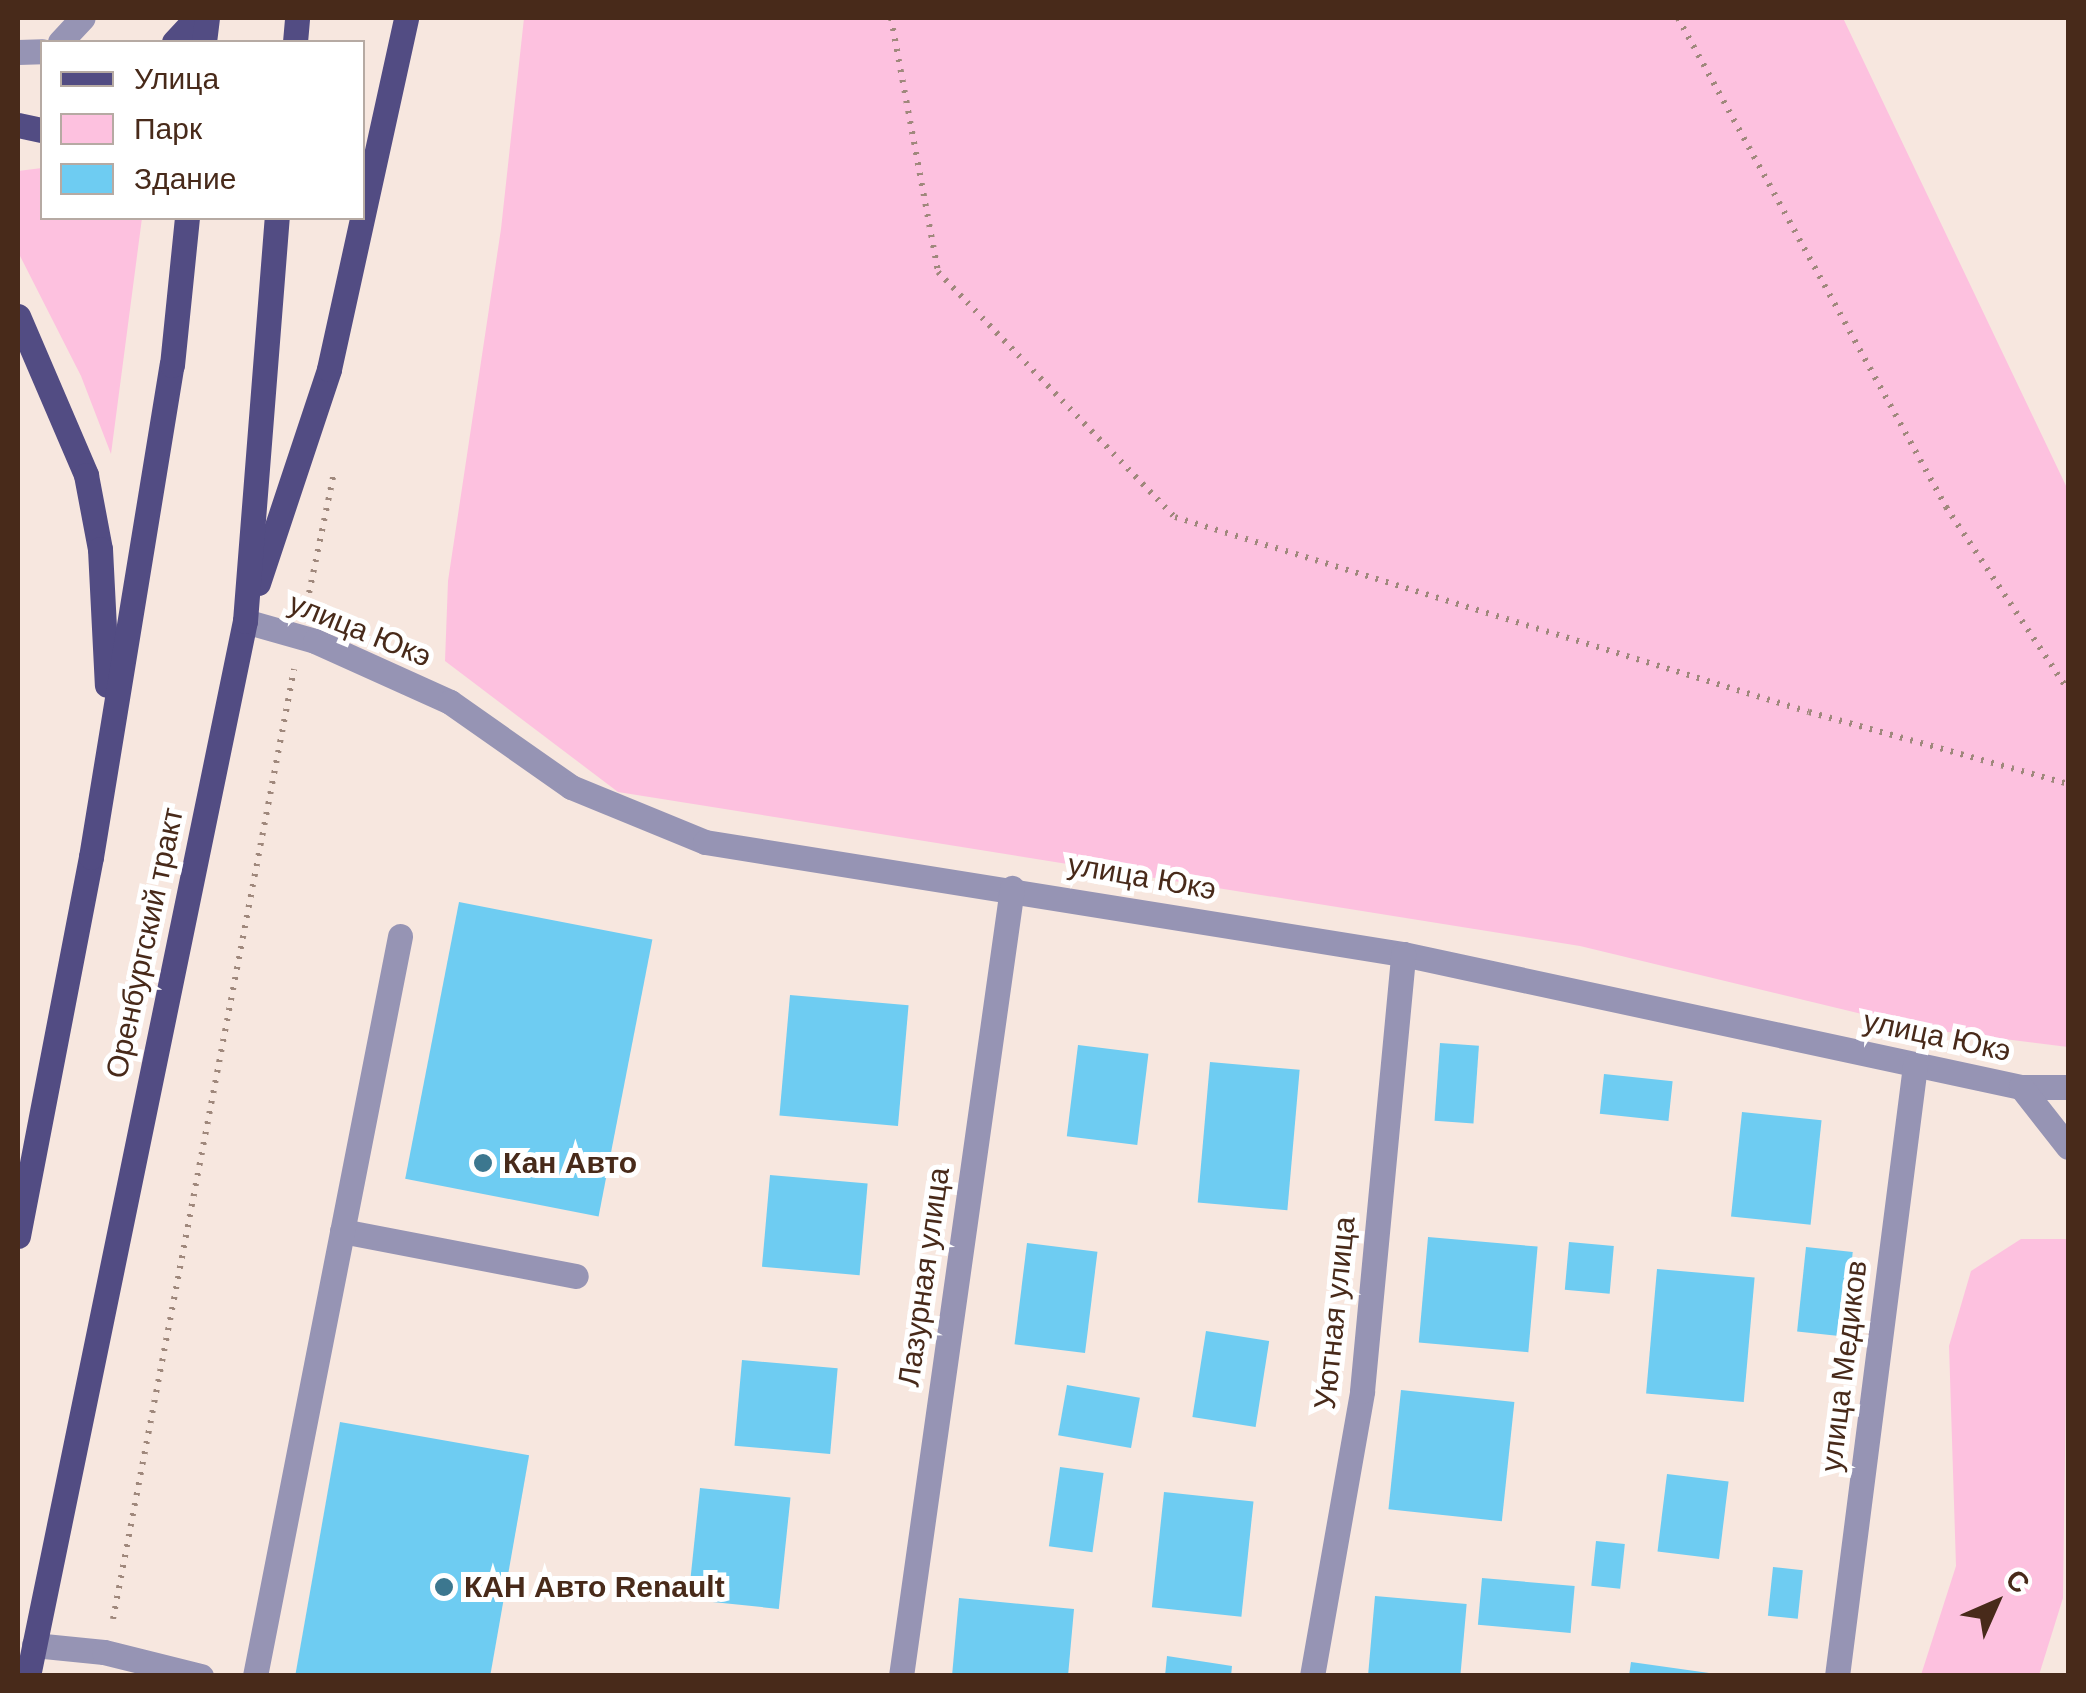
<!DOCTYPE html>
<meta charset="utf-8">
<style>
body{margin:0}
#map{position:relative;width:2086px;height:1693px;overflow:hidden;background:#f7e7df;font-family:Arial,sans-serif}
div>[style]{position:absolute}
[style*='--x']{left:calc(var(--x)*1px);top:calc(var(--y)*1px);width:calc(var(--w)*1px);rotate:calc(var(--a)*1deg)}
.green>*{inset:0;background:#fdc1df}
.building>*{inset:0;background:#6eccf2;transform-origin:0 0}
.path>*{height:6px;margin-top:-3px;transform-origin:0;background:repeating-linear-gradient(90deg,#9f887c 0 2.5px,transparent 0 10.5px)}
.minor>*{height:25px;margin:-12.5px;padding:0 12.5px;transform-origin:12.5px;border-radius:12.5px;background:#9694b4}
.major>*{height:25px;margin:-12.5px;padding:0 12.5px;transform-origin:12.5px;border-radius:12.5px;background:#524c83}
.dots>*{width:28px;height:28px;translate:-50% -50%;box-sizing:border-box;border:5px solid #fff;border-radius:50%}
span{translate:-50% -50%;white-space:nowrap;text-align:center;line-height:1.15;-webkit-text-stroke:10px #fff;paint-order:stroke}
.street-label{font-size:30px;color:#482a1a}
.poi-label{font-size:30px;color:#482a1a;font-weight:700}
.left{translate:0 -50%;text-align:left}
.frame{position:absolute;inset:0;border:20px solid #482a1a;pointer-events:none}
.legend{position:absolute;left:40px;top:40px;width:325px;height:180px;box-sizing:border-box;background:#fff;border:2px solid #b6aaa3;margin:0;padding:12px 18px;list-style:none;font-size:30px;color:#482a1a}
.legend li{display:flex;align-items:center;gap:20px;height:50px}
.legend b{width:50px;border:2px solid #b6aaa3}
.north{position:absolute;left:1946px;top:1553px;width:100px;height:100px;-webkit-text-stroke:8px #fff;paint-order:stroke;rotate:45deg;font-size:28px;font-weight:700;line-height:40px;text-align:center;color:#482a1a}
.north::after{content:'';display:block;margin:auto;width:35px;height:45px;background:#482a1a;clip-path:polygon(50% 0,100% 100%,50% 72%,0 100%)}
</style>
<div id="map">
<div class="green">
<i style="clip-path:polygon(524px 18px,1843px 18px,2068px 490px,2068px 1047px,1924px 1029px,1580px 946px,618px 792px,445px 661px,448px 581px,501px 229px)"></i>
<i style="clip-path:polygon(42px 168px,42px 218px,142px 218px,111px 454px,81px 376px,18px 252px,18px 171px)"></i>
<i style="clip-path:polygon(2021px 1239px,2068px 1239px,2063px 1598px,2039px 1675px,1921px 1675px,1956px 1566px,1949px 1346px,1971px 1271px)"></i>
</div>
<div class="building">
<i style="left:459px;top:902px;width:197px;height:282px;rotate:11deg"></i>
<i style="left:790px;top:995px;width:119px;height:121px;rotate:5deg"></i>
<i style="left:1440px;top:1043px;width:39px;height:78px;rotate:4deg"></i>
<i style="left:1078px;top:1045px;width:71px;height:92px;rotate:7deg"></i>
<i style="left:1210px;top:1062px;width:90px;height:141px;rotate:5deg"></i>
<i style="left:1604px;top:1074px;width:69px;height:40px;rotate:6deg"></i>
<i style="left:1742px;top:1112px;width:80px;height:105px;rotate:6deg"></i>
<i style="left:770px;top:1175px;width:98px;height:92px;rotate:5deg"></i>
<i style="left:1428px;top:1237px;width:110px;height:106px;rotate:5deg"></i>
<i style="left:1569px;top:1242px;width:45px;height:48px;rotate:5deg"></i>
<i style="left:1027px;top:1243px;width:71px;height:102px;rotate:7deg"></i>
<i style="left:1806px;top:1247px;width:47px;height:85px;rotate:6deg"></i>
<i style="left:1657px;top:1269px;width:98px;height:125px;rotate:5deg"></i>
<i style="left:1206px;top:1331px;width:64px;height:87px;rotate:9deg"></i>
<i style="left:742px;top:1360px;width:96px;height:86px;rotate:5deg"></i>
<i style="left:1067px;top:1385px;width:74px;height:51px;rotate:10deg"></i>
<i style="left:1401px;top:1390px;width:114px;height:120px;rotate:6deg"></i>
<i style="left:340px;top:1422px;width:192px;height:258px;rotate:10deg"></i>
<i style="left:1060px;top:1467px;width:44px;height:80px;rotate:8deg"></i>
<i style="left:1667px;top:1474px;width:62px;height:78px;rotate:7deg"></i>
<i style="left:700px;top:1488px;width:91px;height:112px;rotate:6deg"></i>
<i style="left:1164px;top:1492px;width:90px;height:116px;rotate:6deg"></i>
<i style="left:1596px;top:1541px;width:29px;height:45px;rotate:6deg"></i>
<i style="left:1773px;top:1567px;width:30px;height:49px;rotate:6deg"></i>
<i style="left:1482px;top:1578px;width:93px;height:47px;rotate:5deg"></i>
<i style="left:1375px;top:1596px;width:92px;height:80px;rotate:5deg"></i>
<i style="clip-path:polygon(959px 1598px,1074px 1609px,1068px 1676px,952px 1676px)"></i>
<i style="clip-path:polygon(1167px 1656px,1232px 1666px,1231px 1676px,1165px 1676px)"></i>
<i style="clip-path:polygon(1631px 1662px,1709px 1673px,1709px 1676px,1629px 1676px)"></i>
</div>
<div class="path">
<i style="--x:891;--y:18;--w:258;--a:79.5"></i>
<i style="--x:938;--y:272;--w:341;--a:46"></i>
<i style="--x:1175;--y:517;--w:663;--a:17.1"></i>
<i style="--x:1809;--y:712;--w:269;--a:15.5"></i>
<i style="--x:1678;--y:18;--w:558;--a:61.27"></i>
<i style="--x:1946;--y:507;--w:220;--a:56.3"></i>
<i style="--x:307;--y:603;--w:133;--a:-78.3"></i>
<i style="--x:113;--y:1619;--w:967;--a:-79.21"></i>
</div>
<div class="minor">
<i style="--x:60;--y:42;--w:33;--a:-47"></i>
<i style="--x:18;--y:52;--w:24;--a:-2"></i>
<i style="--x:245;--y:621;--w:73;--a:15.9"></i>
<i style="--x:315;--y:641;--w:148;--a:24.3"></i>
<i style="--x:450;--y:702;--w:148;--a:35.1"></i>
<i style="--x:571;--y:787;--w:145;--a:22.3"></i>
<i style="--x:705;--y:842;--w:707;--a:9.12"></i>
<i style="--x:1403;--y:954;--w:632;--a:12.15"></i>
<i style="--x:2021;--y:1087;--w:47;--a:0"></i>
<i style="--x:2021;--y:1087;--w:76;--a:51.9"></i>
<i style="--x:342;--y:1231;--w:238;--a:10.9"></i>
<i style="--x:34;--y:1645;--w:70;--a:5.7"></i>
<i style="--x:104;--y:1652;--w:100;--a:13.9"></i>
<i style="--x:255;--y:1676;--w:754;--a:-78.91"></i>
<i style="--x:901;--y:1676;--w:796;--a:-81.98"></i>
<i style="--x:1312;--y:1676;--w:289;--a:-80"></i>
<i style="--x:1362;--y:1391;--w:439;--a:-84.6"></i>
<i style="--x:1837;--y:1676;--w:616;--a:-82.72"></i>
</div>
<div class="major">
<i style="--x:174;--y:42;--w:33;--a:-47"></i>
<i style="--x:204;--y:42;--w:24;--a:-83"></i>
<i style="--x:295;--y:42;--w:24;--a:-85"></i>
<i style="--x:18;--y:125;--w:25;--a:12"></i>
<i style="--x:18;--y:316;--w:173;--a:66.8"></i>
<i style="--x:86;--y:475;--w:75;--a:79.3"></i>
<i style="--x:100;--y:549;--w:136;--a:87.1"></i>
<i style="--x:258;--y:583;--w:225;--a:-71.6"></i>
<i style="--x:329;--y:369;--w:359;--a:-77.6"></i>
<i style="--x:18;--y:1236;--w:386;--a:-79.1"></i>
<i style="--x:91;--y:857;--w:499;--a:-80.7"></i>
<i style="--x:172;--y:365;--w:148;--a:-84.2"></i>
<i style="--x:28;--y:1676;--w:1077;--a:-78.38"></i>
<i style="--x:245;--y:621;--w:404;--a:-85.5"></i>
</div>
<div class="dots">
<i style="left:483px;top:1163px;background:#3c778f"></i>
<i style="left:444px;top:1587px;background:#3c778f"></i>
</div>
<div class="street-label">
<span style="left:360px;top:630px;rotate:22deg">улица Юкэ</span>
<span style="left:1142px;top:877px;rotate:10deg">улица Юкэ</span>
<span style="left:145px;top:943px;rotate:-78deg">Оренбургский тракт</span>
<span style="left:1937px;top:1036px;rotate:12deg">улица Юкэ</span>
<span style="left:924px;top:1277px;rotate:-82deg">Лазурная улица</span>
<span style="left:1335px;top:1313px;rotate:-84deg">Уютная улица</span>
<span style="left:1844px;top:1366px;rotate:-83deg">улица Медиков</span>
</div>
<div class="poi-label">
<span class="left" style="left:503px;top:1163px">Кан Авто</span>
<span class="left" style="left:464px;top:1587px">КАН Авто Renault</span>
</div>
<div class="frame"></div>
<ul class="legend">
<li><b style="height:12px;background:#524c83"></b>Улица</li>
<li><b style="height:28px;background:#fdc1df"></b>Парк</li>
<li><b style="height:28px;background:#6eccf2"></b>Здание</li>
</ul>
<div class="north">С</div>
</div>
